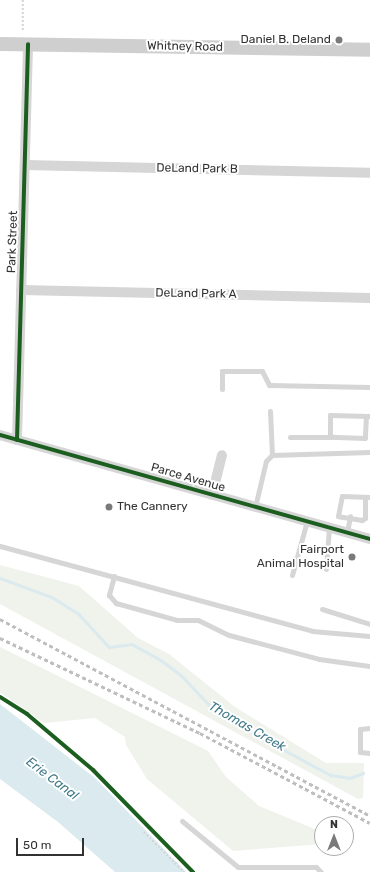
<!DOCTYPE html>
<style>
body{margin:0}
#map{position:relative;width:370px;height:872px;overflow:hidden;background:#fff;font-family:Rubik,sans-serif}
div>[style]{position:absolute}
[style*='--x']{left:calc(var(--x)*1px);top:calc(var(--y)*1px);width:calc(var(--w)*1px);rotate:calc(var(--a)*1deg)}
.green>*{inset:0;background:#f0f2ec}
.water>*{inset:0;background:#daeaee}
.stream>*{height:2.5px;margin:-1.25px;padding:0 1.25px;transform-origin:1.25px;border-radius:1.25px;background:#daeaee}
.path>*{height:1.5px;margin-top:-0.75px;transform-origin:0;background:repeating-linear-gradient(90deg,#d4d4d4 0 2px,transparent 0 4px)}
.service>*{height:5px;margin:-2.5px;padding:0 2.5px;transform-origin:2.5px;border-radius:2.5px;background:#d6d6d6}
.minor>*{height:10px;margin:-5px;padding:0 5px;transform-origin:5px;border-radius:5px;background:#d6d6d6}
.secondary>*{height:14px;margin:-7px;padding:0 7px;transform-origin:7px;border-radius:7px;background:#cfcfcf}
.rail>*{height:2.5px;margin-top:-1.25px;transform-origin:0;background:repeating-linear-gradient(90deg,#bebebe 0 4px,transparent 0 7px)}
.cycleway>*{height:4px;margin:-2px;padding:0 2px;transform-origin:2px;border-radius:2px;background:#1b5e20}
.dots>*{width:11px;height:11px;translate:-50% -50%;box-sizing:border-box;border:2px solid #fff;border-radius:50%}
span{translate:-50% -50%;white-space:nowrap;text-align:center;line-height:1.15;-webkit-text-stroke:4px #fff;paint-order:stroke}
.poi-label{font-size:12px;color:#323232}
.right{translate:-100% -50%;text-align:right}
.left{translate:0 -50%;text-align:left}
.street-label{font-size:12px;color:#323232}
.water-label{font-size:13px;color:#417a8a;font-style:italic}
.north{position:absolute;left:314px;top:816px;width:40px;height:40px;box-sizing:border-box;background:#fff;border:1px solid #adadad;border-radius:50%;rotate:0deg;font-size:11px;font-weight:700;line-height:16px;text-align:center;color:#323232}
.north::after{content:'';display:block;margin:auto;width:14px;height:18px;background:#7a7a7a;clip-path:polygon(50% 0,100% 100%,50% 72%,0 100%)}
.scale{position:absolute;left:16px;top:838px;width:68px;height:18px;box-sizing:border-box;border:2px solid #323232;border-top:0;padding-left:5px;font-size:12px;line-height:14px;white-space:nowrap;color:#323232;-webkit-text-stroke:3px #fff;paint-order:stroke}
</style>
<div id="map">
<div class="green">
<i style="clip-path:polygon(0 565px,79px 586px,138px 638px,169px 654px,235px 707px,326px 763px,364px 763px,363px 798px,358px 799px,0 604px)"></i>
<i style="clip-path:polygon(0 647px,208px 751px,226px 777px,259px 806px,322px 832px,322px 844px,233px 851px,147px 779px,126px 745px,125px 737px,95px 718px,44px 723px,0 692px)"></i>
</div>
<div class="water">
<i style="clip-path:polygon(0 704px,95px 778px,186px 872px,115px 872px,58px 822px,0 779px)"></i>
</div>
<div class="stream">
<i style="--x:0;--y:578;--w:55;--a:20.1"></i>
<i style="--x:52;--y:597;--w:32;--a:32"></i>
<i style="--x:79;--y:614;--w:45;--a:47.7"></i>
<i style="--x:109;--y:647;--w:23;--a:-7"></i>
<i style="--x:132;--y:644;--w:33;--a:29"></i>
<i style="--x:161;--y:660;--w:25;--a:37"></i>
<i style="--x:181;--y:675;--w:54;--a:46.5"></i>
<i style="--x:218;--y:714;--w:105;--a:28.5"></i>
<i style="--x:310;--y:764;--w:24;--a:28"></i>
<i style="--x:331;--y:775;--w:19;--a:9"></i>
<i style="--x:350;--y:778;--w:14;--a:-21"></i>
</div>
<div class="path">
<i style="--x:23;--y:0;--w:32;--a:90"></i>
<i style="--x:144;--y:832;--w:57;--a:45"></i>
</div>
<div class="service">
<i style="--x:222;--y:389;--w:18;--a:-90"></i>
<i style="--x:222;--y:371;--w:40;--a:0"></i>
<i style="--x:262;--y:371;--w:16;--a:63"></i>
<i style="--x:269;--y:385;--w:101;--a:1.1"></i>
<i style="--x:270;--y:411;--w:44;--a:87.4"></i>
<i style="--x:366;--y:416;--w:22;--a:93"></i>
<i style="--x:365;--y:438;--w:35;--a:-178"></i>
<i style="--x:330;--y:437;--w:22;--a:-90"></i>
<i style="--x:330;--y:415;--w:40;--a:1.4"></i>
<i style="--x:290;--y:437;--w:40;--a:0"></i>
<i style="--x:365;--y:497;--w:21;--a:90"></i>
<i style="--x:365;--y:518;--w:4;--a:146"></i>
<i style="--x:362;--y:520;--w:24;--a:-171"></i>
<i style="--x:338;--y:516;--w:20;--a:-79"></i>
<i style="--x:342;--y:496;--w:28;--a:2"></i>
<i style="--x:255;--y:507;--w:47;--a:-76.6"></i>
<i style="--x:266;--y:461;--w:8;--a:-45"></i>
<i style="--x:272;--y:455;--w:98;--a:-1.8"></i>
<i style="--x:347;--y:532;--w:16;--a:-79"></i>
<i style="--x:0;--y:546;--w:323;--a:15.2"></i>
<i style="--x:312;--y:631;--w:58;--a:4.9"></i>
<i style="--x:326;--y:569;--w:42;--a:-85.9"></i>
<i style="--x:292;--y:575;--w:56;--a:-74.5"></i>
<i style="--x:114;--y:576;--w:20;--a:105"></i>
<i style="--x:109;--y:595;--w:11;--a:49"></i>
<i style="--x:116;--y:603;--w:63;--a:15.6"></i>
<i style="--x:177;--y:620;--w:21;--a:0"></i>
<i style="--x:198;--y:620;--w:34;--a:26"></i>
<i style="--x:229;--y:635;--w:93;--a:14.9"></i>
<i style="--x:319;--y:659;--w:51;--a:7.8"></i>
<i style="--x:322;--y:609;--w:50;--a:17.4"></i>
<i style="--x:370;--y:728;--w:10;--a:174"></i>
<i style="--x:360;--y:729;--w:23;--a:90"></i>
<i style="--x:360;--y:752;--w:10;--a:6"></i>
<i style="--x:182;--y:821;--w:72;--a:39.4"></i>
<i style="--x:238;--y:867;--w:78;--a:0"></i>
<i style="--x:316;--y:867;--w:7;--a:45"></i>
</div>
<div class="minor">
<i style="--x:25;--y:165;--w:345;--a:1.3"></i>
<i style="--x:21;--y:290;--w:349;--a:1.3"></i>
<i style="--x:0;--y:435;--w:384;--a:15.7"></i>
<i style="--x:17;--y:440;--w:396;--a:-88.4"></i>
<i style="--x:212;--y:495;--w:41;--a:-76"></i>
</div>
<div class="secondary">
<i style="--x:0;--y:44;--w:370;--a:0.9"></i>
</div>
<div class="rail">
<i style="--x:0;--y:619;--w:419;--a:28"></i>
<i style="--x:0;--y:638;--w:221;--a:25.4"></i>
<i style="--x:200;--y:733;--w:192;--a:27.9"></i>
</div>
<div class="cycleway">
<i style="--x:0;--y:435;--w:384;--a:15.7"></i>
<i style="--x:17;--y:440;--w:396;--a:-88.4"></i>
<i style="--x:0;--y:697;--w:32;--a:32"></i>
<i style="--x:27;--y:714;--w:87;--a:40.3"></i>
<i style="--x:93;--y:770;--w:143;--a:45.6"></i>
</div>
<div class="dots">
<i style="left:339px;top:40px;background:#7a7a7a"></i>
<i style="left:109px;top:507px;background:#7a7a7a"></i>
<i style="left:352px;top:557px;background:#7a7a7a"></i>
</div>
<div class="poi-label">
<span class="right" style="left:331px;top:40px">Daniel B. Deland</span>
<span class="left" style="left:117px;top:507px">The Cannery</span>
<span class="right" style="left:344px;top:557px">Fairport<br>Animal Hospital</span>
</div>
<div class="street-label">
<span style="left:185px;top:47px;rotate:1deg">Whitney Road</span>
<span style="left:197px;top:169px;rotate:1deg">DeLand Park B</span>
<span style="left:13px;top:242px;rotate:-88deg">Park Street</span>
<span style="left:196px;top:294px;rotate:1deg">DeLand Park A</span>
<span style="left:188px;top:478px;rotate:16deg">Parce Avenue</span>
</div>
<div class="water-label">
<span style="left:247px;top:727px;rotate:30deg">Thomas Creek</span>
<span style="left:52px;top:779px;rotate:37deg">Erie Canal</span>
</div>
<div class="north">N</div>
<div class="scale">50 m</div>
</div>
